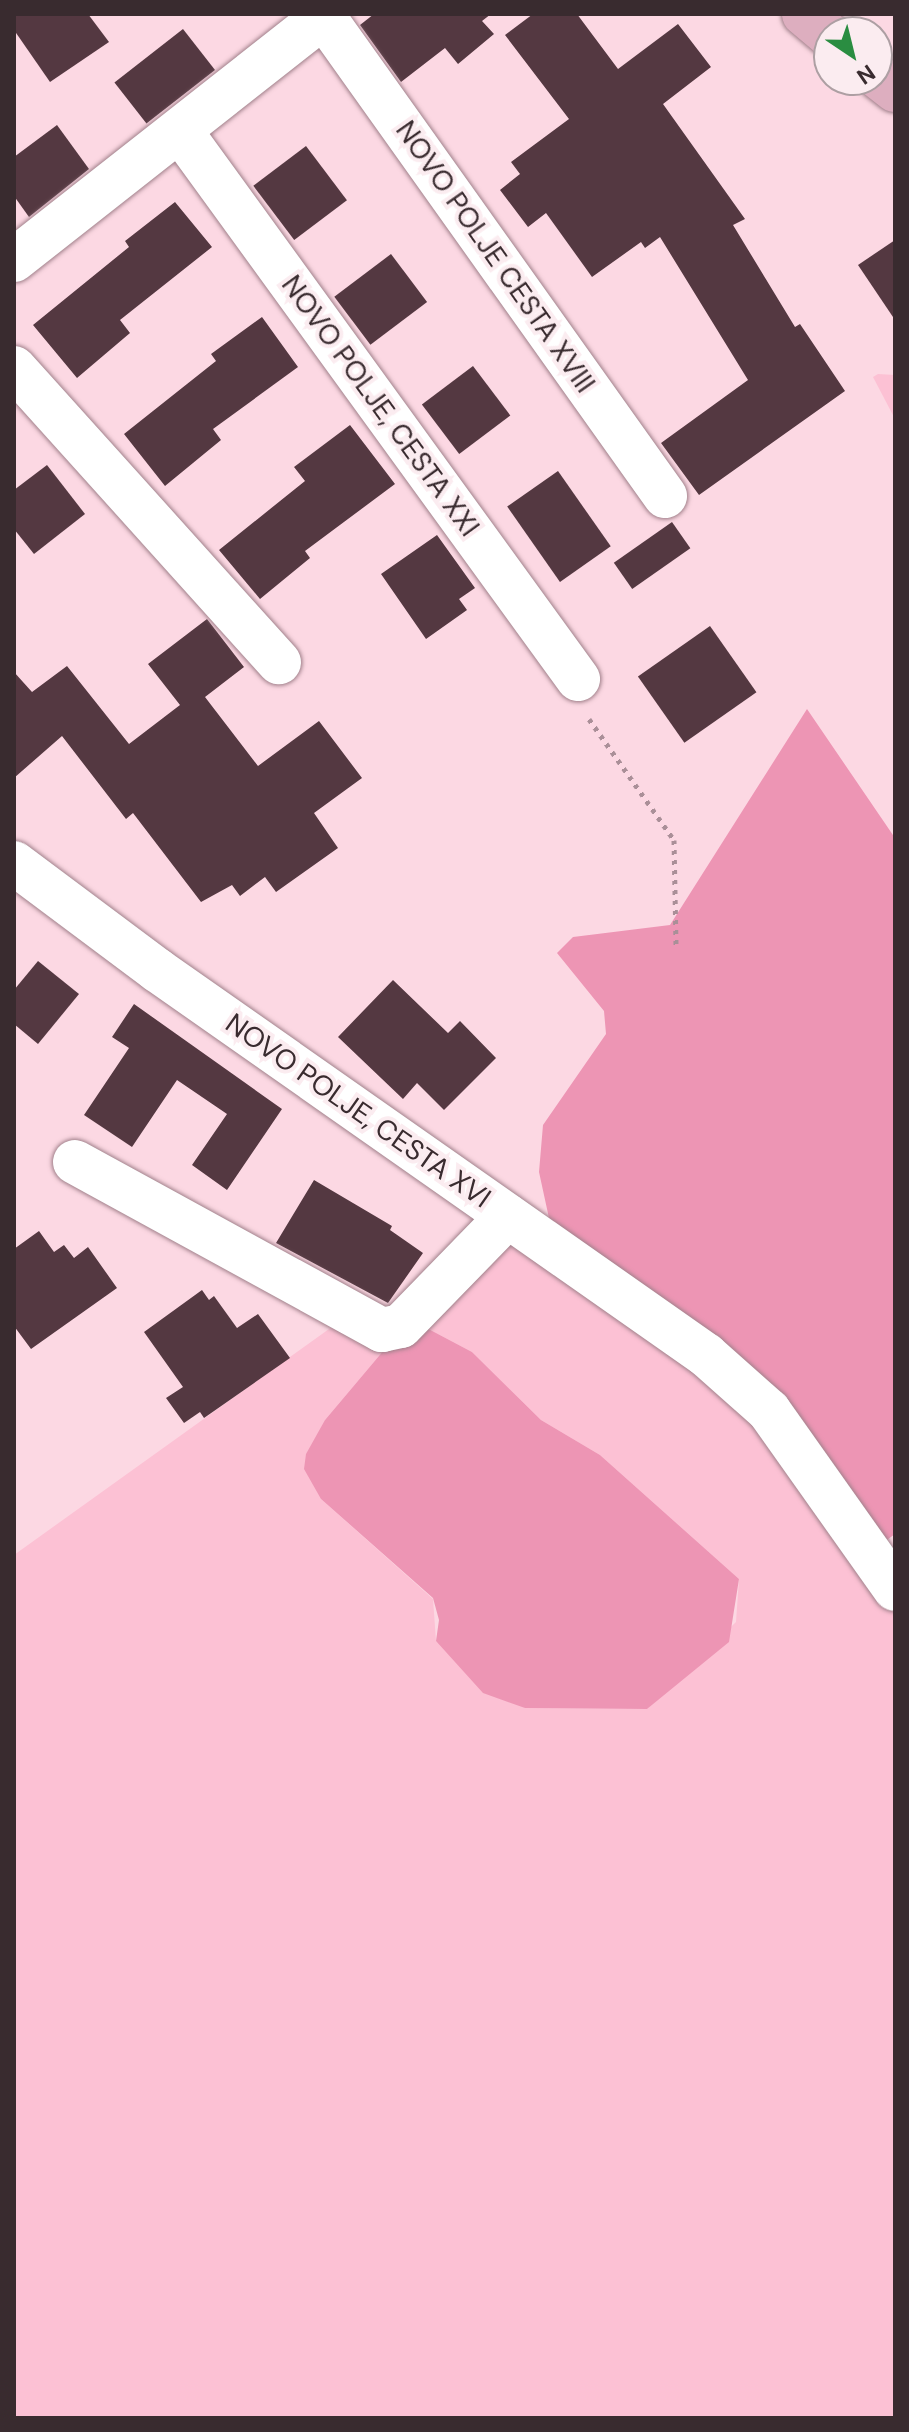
<!DOCTYPE html>
<style>
body{margin:0}
#map{position:relative;width:909px;height:2432px;overflow:hidden;background:#fcd8e3;font-family:"DM Sans",sans-serif}
div>[style]{position:absolute}
[style*='--x']{left:calc(var(--x)*1px);top:calc(var(--y)*1px);width:calc(var(--w)*1px);rotate:calc(var(--a)*1deg)}
.green>*{inset:0;background:#fcc1d4}
.forest>*{inset:0;background:#ed95b4}
.building>*{inset:0;background:#543841;transform-origin:0 0}
.path>*{height:5px;margin-top:-2.5px;transform-origin:0;background:repeating-linear-gradient(90deg,#aa8f98 0 4px,transparent 0 10px)}
.roads{filter:drop-shadow(0 0 2px #a1818b) drop-shadow(0 0 2px #a1818b)}
.minor>*{height:44px;margin:-22px;padding:0 22px;transform-origin:22px;border-radius:22px;background:#fff}
.major>*{height:44px;margin:-22px;padding:0 22px;transform-origin:22px;border-radius:22px;background:#ddaebf}
span{translate:-50% -50%;white-space:nowrap;text-align:center;line-height:1.15;-webkit-text-stroke:8px #fbecf0;paint-order:stroke}
.street-label{font-size:28px;color:#392b2f}
.frame{position:absolute;inset:0;border:16px solid #392b2f;pointer-events:none}
.north{position:absolute;left:813px;top:16px;width:80px;height:80px;box-sizing:border-box;background:#fbecf0;border:2px solid #ad9fa3;border-radius:50%;rotate:145deg;font-size:22px;font-weight:700;line-height:32px;text-align:center;color:#392b2f}
.north::after{content:'';display:block;margin:auto;width:28px;height:36px;background:#2a8d41;clip-path:polygon(50% 0,100% 100%,50% 72%,0 100%)}
</style>
<div id="map">
<div class="green">
<i style="clip-path:polygon(878px 374px,895px 375px,895px 419px,873px 377px)"></i>
<i style="clip-path:polygon(524px 1238px,750px 1408px,895px 1612px,895px 2418px,14px 2418px,14px 1555px,336px 1324px,384px 1350px,325px 1420px,321px 1499px,433px 1599px,436px 1641px,525px 1708px,647px 1709px,736px 1622px,739px 1579px,600px 1455px,541px 1420px,472px 1352px,419px 1324px,500px 1241px)"></i>
</div>
<div class="forest">
<i style="clip-path:polygon(807px 709px,895px 838px,895px 1534px,880px 1545px,552px 1232px,539px 1172px,543px 1125px,606px 1034px,604px 1011px,557px 953px,573px 937px,670px 925px)"></i>
<i style="clip-path:polygon(419px 1324px,472px 1352px,541px 1420px,600px 1455px,739px 1579px,729px 1642px,647px 1709px,525px 1708px,483px 1693px,436px 1641px,439px 1620px,433px 1598px,321px 1499px,304px 1469px,306px 1454px,325px 1420px,384px 1350px)"></i>
</div>
<div class="building">
<i style="clip-path:polygon(14px 14px,88px 14px,109px 42px,50px 82px,14px 30px)"></i>
<i style="clip-path:polygon(374px 14px,491px 14px,482px 21px,494px 34px,458px 64px,445px 48px,401px 82px,360px 25px)"></i>
<i style="clip-path:polygon(533px 14px,577px 14px,618px 69px,678px 24px,711px 67px,663px 104px,745px 219px,733px 225px,795px 327px,800px 324px,845px 391px,699px 495px,661px 443px,748px 380px,660px 237px,645px 248px,641px 242px,592px 277px,546px 213px,528px 227px,500px 190px,520px 174px,511px 162px,569px 119px,505px 35px)"></i>
<i style="left:183px;top:29px;width:52px;height:87px;rotate:52deg"></i>
<i style="clip-path:polygon(57px 125px,89px 169px,29px 217px,14px 196px,14px 157px)"></i>
<i style="left:306px;top:146px;width:68px;height:66px;rotate:53deg"></i>
<i style="clip-path:polygon(175px 202px,212px 247px,120px 320px,130px 333px,77px 378px,33px 325px,129px 247px,125px 241px)"></i>
<i style="clip-path:polygon(895px 240px,895px 320px,858px 265px)"></i>
<i style="left:391px;top:254px;width:60px;height:71px;rotate:53deg"></i>
<i style="clip-path:polygon(262px 317px,298px 367px,213px 429px,221px 440px,165px 486px,124px 434px,216px 361px,211px 354px)"></i>
<i style="left:473px;top:366px;width:62px;height:64px;rotate:53deg"></i>
<i style="clip-path:polygon(350px 425px,395px 484px,305px 551px,310px 558px,260px 599px,219px 550px,305px 481px,294px 467px)"></i>
<i style="clip-path:polygon(47px 465px,85px 514px,34px 554px,14px 529px,14px 490px)"></i>
<i style="left:558px;top:471px;width:92px;height:62px;rotate:55deg"></i>
<i style="left:672px;top:522px;width:32px;height:71px;rotate:55deg"></i>
<i style="clip-path:polygon(437px 535px,475px 588px,459px 599px,467px 610px,426px 639px,381px 574px)"></i>
<i style="clip-path:polygon(207px 619px,244px 667px,205px 697px,258px 766px,319px 721px,362px 778px,314px 813px,338px 848px,276px 892px,265px 877px,240px 896px,232px 885px,201px 902px,133px 813px,126px 819px,62px 736px,14px 778px,14px 672px,32px 692px,67px 666px,129px 744px,180px 705px,148px 664px)"></i>
<i style="left:710px;top:626px;width:81px;height:88px;rotate:55deg"></i>
<i style="clip-path:polygon(38px 961px,79px 994px,38px 1044px,14px 1024px,14px 990px)"></i>
<i style="clip-path:polygon(393px 980px,448px 1033px,460px 1021px,496px 1058px,444px 1110px,417px 1083px,403px 1099px,338px 1037px)"></i>
<i style="clip-path:polygon(134px 1004px,282px 1109px,227px 1190px,192px 1165px,227px 1114px,177px 1080px,132px 1147px,84px 1115px,129px 1048px,112px 1037px)"></i>
<i style="clip-path:polygon(314px 1180px,392px 1226px,390px 1230px,423px 1253px,388px 1303px,276px 1243px)"></i>
<i style="clip-path:polygon(39px 1231px,54px 1252px,64px 1245px,74px 1258px,88px 1247px,117px 1288px,31px 1349px,14px 1326px,14px 1249px)"></i>
<i style="clip-path:polygon(202px 1290px,209px 1300px,214px 1296px,237px 1328px,258px 1314px,290px 1358px,204px 1418px,200px 1412px,184px 1423px,166px 1398px,183px 1387px,144px 1332px)"></i>
</div>
<div class="path">
<i style="--x:589;--y:719;--w:148;--a:54.9"></i>
<i style="--x:674;--y:840;--w:106;--a:88.9"></i>
</div>
<div class="roads">
<div class="minor">
<i style="--x:324;--y:17;--w:588;--a:54.55"></i>
<i style="--x:181;--y:132;--w:676;--a:54.03"></i>
<i style="--x:14;--y:260;--w:398;--a:-38.2"></i>
<i style="--x:14;--y:368;--w:396;--a:48"></i>
<i style="--x:14;--y:863;--w:179;--a:36.8"></i>
<i style="--x:157;--y:970;--w:671;--a:35.04"></i>
<i style="--x:706;--y:1355;--w:84;--a:41.6"></i>
<i style="--x:769;--y:1411;--w:218;--a:54.7"></i>
<i style="--x:75;--y:1162;--w:350;--a:28.7"></i>
<i style="--x:382;--y:1330;--w:19;--a:-12"></i>
<i style="--x:401;--y:1326;--w:153;--a:-45.8"></i>
</div>
<div class="major">
<i style="--x:804;--y:14;--w:33;--a:40"></i>
<i style="--x:877;--y:76;--w:23;--a:38"></i>
</div>
</div>
<div class="street-label">
<span style="left:495px;top:257px;rotate:55deg">NOVO POLJE CESTA XVIII</span>
<span style="left:380px;top:406px;rotate:54deg">NOVO POLJE, CESTA XXI</span>
<span style="left:358px;top:1111px;rotate:35deg">NOVO POLJE, CESTA XVI</span>
</div>
<div class="frame"></div>
<div class="north">N</div>
</div>
